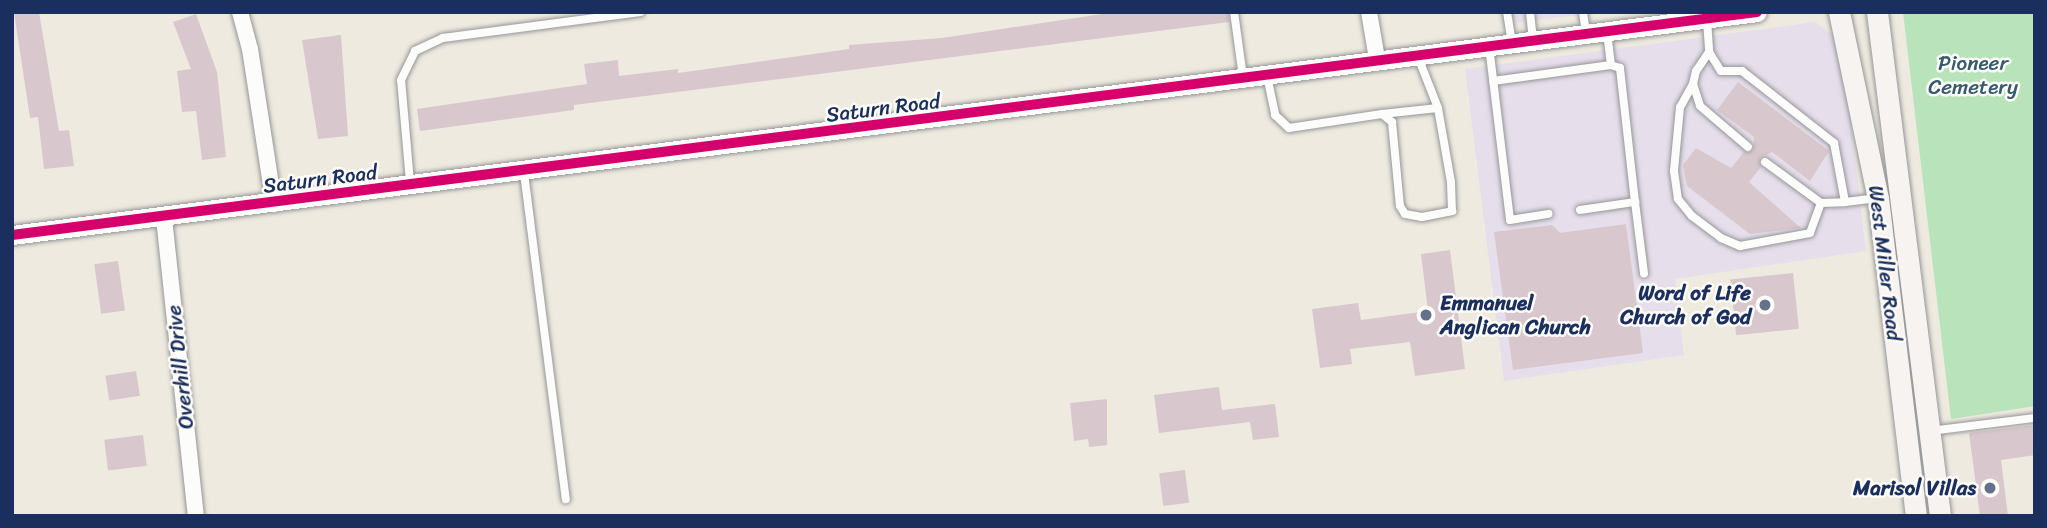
<!DOCTYPE html>
<style>
body{margin:0}
#map{position:relative;width:2047px;height:528px;overflow:hidden;background:#eeeadf;font-family:Sriracha,sans-serif}
div>[style]{position:absolute}
[style*='--x']{left:calc(var(--x)*1px);top:calc(var(--y)*1px);width:calc(var(--w)*1px);rotate:calc(var(--a)*1deg)}
.built>*{inset:0;background:#e6deeb}
.green>*{inset:0;background:#b9e3ba}
.building>*{inset:0;background:#d8c8cd;transform-origin:0 0}
.roads{filter:drop-shadow(0 0 2px #959699) drop-shadow(0 0 2px #959699)}
.service>*{height:8px;margin:-4px;padding:0 4px;transform-origin:4px;border-radius:4px;background:#fcfcfa}
.minor>*{height:16px;margin:-8px;padding:0 8px;transform-origin:8px;border-radius:8px;background:#fcfcfa}
.tertiary>*{height:19px;margin:-9.5px;padding:0 9.5px;transform-origin:9.5px;border-radius:9.5px;background:#fcfcfa}
.secondary>*{height:21px;margin:-10.5px;padding:0 10.5px;transform-origin:10.5px;border-radius:10.5px;background:#f6f3f0}
.cycleway>*{height:10px;margin:-5px;padding:0 5px;transform-origin:5px;border-radius:5px;background:#d6006c}
.dots>*{width:19px;height:19px;translate:-50% -50%;box-sizing:border-box;border:4px solid #fdfcf7;border-radius:50%}
span{translate:-50% -50%;white-space:nowrap;text-align:center;line-height:1.15;-webkit-text-stroke:5px #fdfcf7;paint-order:stroke}
.park-label{font-size:21px;color:#385a6e}
.street-label{font-size:21px;color:#1b2f5e}
.poi-label{font-size:21px;color:#1b2f5e;font-weight:700}
.right{translate:-100% -50%;text-align:right}
.left{translate:0 -50%;text-align:left}
.frame{position:absolute;inset:0;border:14px solid #1b2f5e;pointer-events:none}
</style>
<div id="map">
<div class="built">
<i style="clip-path:polygon(1502px 12px,1603px 12px,1503px 24px)"></i>
<i style="clip-path:polygon(1815px 22px,1841px 41px,1866px 251px,1675px 279px,1684px 355px,1504px 381px,1465px 69px)"></i>
</div>
<div class="green">
<i style="clip-path:polygon(1903px 12px,2035px 12px,2035px 406px,1951px 419px)"></i>
</div>
<div class="building">
<i style="clip-path:polygon(14px 12px,39px 12px,59px 131px,69px 130px,74px 166px,44px 169px,38px 117px,30px 118px)"></i>
<i style="clip-path:polygon(1115px 12px,1228px 12px,1229px 22px,574px 105px,574px 110px,420px 131px,417px 109px,587px 84px,584px 64px,618px 60px,619px 76px,678px 69px,678px 73px,849px 49px,849px 45px,942px 38px)"></i>
<i style="clip-path:polygon(196px 14px,217px 72px,226px 157px,202px 160px,196px 111px,182px 112px,177px 71px,191px 69px,173px 22px)"></i>
<i style="clip-path:polygon(341px 35px,348px 136px,318px 139px,302px 40px)"></i>
<i style="clip-path:polygon(1738px 82px,1829px 151px,1810px 181px,1772px 152px,1760px 158px,1761px 167px,1749px 182px,1801px 228px,1750px 234px,1687px 186px,1683px 165px,1696px 148px,1731px 168px,1744px 152px,1753px 151px,1754px 137px,1717px 110px)"></i>
<i style="clip-path:polygon(1626px 224px,1643px 353px,1513px 370px,1494px 232px,1552px 225px,1560px 233px)"></i>
<i style="clip-path:polygon(1450px 250px,1465px 369px,1415px 376px,1410px 342px,1350px 349px,1352px 364px,1320px 368px,1312px 309px,1358px 303px,1361px 320px,1428px 311px,1421px 254px)"></i>
<i style="left:118px;top:261px;width:50px;height:24px;rotate:82deg"></i>
<i style="left:1793px;top:273px;width:56px;height:63px;rotate:84deg"></i>
<i style="left:136px;top:371px;width:25px;height:31px;rotate:81deg"></i>
<i style="clip-path:polygon(1219px 387px,1222px 410px,1275px 404px,1279px 437px,1253px 440px,1250px 422px,1159px 433px,1154px 395px)"></i>
<i style="clip-path:polygon(1107px 399px,1107px 445px,1089px 447px,1088px 439px,1074px 441px,1070px 403px)"></i>
<i style="clip-path:polygon(2035px 425px,2035px 455px,2001px 460px,2008px 516px,1980px 516px,1969px 433px)"></i>
<i style="left:143px;top:435px;width:31px;height:39px;rotate:83deg"></i>
<i style="left:1185px;top:470px;width:33px;height:26px;rotate:83deg"></i>
</div>
<div class="roads">
<div class="service">
<i style="--x:1234;--y:12;--w:66;--a:82.1"></i>
<i style="--x:1507;--y:12;--w:31;--a:81"></i>
<i style="--x:1530;--y:12;--w:29;--a:84"></i>
<i style="--x:1583;--y:12;--w:22;--a:82"></i>
<i style="--x:1707;--y:20;--w:32;--a:86"></i>
<i style="--x:1709;--y:52;--w:22;--a:58"></i>
<i style="--x:1721;--y:71;--w:21;--a:0"></i>
<i style="--x:1742;--y:71;--w:117;--a:38"></i>
<i style="--x:1834;--y:143;--w:60;--a:79.4"></i>
<i style="--x:1845;--y:202;--w:31;--a:-7"></i>
<i style="--x:1489;--y:46;--w:175;--a:83.1"></i>
<i style="--x:1510;--y:220;--w:39;--a:-9"></i>
<i style="--x:1709;--y:52;--w:23;--a:124"></i>
<i style="--x:1696;--y:71;--w:13;--a:103"></i>
<i style="--x:1693;--y:84;--w:23;--a:72"></i>
<i style="--x:1700;--y:106;--w:63;--a:40.5"></i>
<i style="--x:1267;--y:76;--w:40;--a:78"></i>
<i style="--x:1275;--y:115;--w:19;--a:43"></i>
<i style="--x:1289;--y:128;--w:94;--a:-8.6"></i>
<i style="--x:1382;--y:114;--w:13;--a:39"></i>
<i style="--x:1392;--y:122;--w:84;--a:84.6"></i>
<i style="--x:1400;--y:206;--w:9;--a:58"></i>
<i style="--x:1405;--y:214;--w:17;--a:10"></i>
<i style="--x:1422;--y:217;--w:31;--a:-11"></i>
<i style="--x:1452;--y:211;--w:29;--a:-92"></i>
<i style="--x:1451;--y:182;--w:75;--a:-100"></i>
<i style="--x:1438;--y:108;--w:55;--a:-111.4"></i>
<i style="--x:1493;--y:81;--w:119;--a:-7.7"></i>
<i style="--x:1693;--y:84;--w:26;--a:119"></i>
<i style="--x:1680;--y:107;--w:64;--a:95.4"></i>
<i style="--x:1674;--y:171;--w:28;--a:82"></i>
<i style="--x:1678;--y:199;--w:22;--a:51"></i>
<i style="--x:1692;--y:216;--w:36;--a:37"></i>
<i style="--x:1721;--y:238;--w:21;--a:23"></i>
<i style="--x:1740;--y:246;--w:71;--a:-10.5"></i>
<i style="--x:1810;--y:233;--w:32;--a:-70"></i>
<i style="--x:1382;--y:114;--w:56;--a:-6.1"></i>
<i style="--x:1765;--y:162;--w:69;--a:36.2"></i>
<i style="--x:1821;--y:203;--w:24;--a:-2"></i>
<i style="--x:524;--y:173;--w:329;--a:82.7"></i>
<i style="--x:410;--y:182;--w:102;--a:-95"></i>
<i style="--x:401;--y:80;--w:32;--a:-64"></i>
<i style="--x:415;--y:51;--w:31;--a:-25"></i>
<i style="--x:443;--y:38;--w:199;--a:-7.5"></i>
<i style="--x:1635;--y:202;--w:72;--a:82.8"></i>
<i style="--x:1580;--y:210;--w:56;--a:-8.3"></i>
<i style="--x:1635;--y:202;--w:135;--a:-96.4"></i>
<i style="--x:1620;--y:68;--w:9;--a:-162"></i>
<i style="--x:1611;--y:65;--w:32;--a:-97"></i>
<i style="--x:1930;--y:431;--w:106;--a:-7.1"></i>
</div>
<div class="minor">
<i style="--x:240;--y:12;--w:38;--a:75"></i>
<i style="--x:250;--y:49;--w:157;--a:81.2"></i>
<i style="--x:1369;--y:12;--w:48;--a:80.3"></i>
<i style="--x:164;--y:218;--w:300;--a:83.9"></i>
</div>
<div class="tertiary">
<i style="--x:12;--y:235;--w:1759;--a:-7.28"></i>
</div>
<div class="secondary">
<i style="--x:1839;--y:12;--w:190;--a:78.2"></i>
<i style="--x:1878;--y:198;--w:320;--a:83.2"></i>
<i style="--x:1877;--y:12;--w:508;--a:82.87"></i>
</div>
</div>
<div class="cycleway">
<i style="--x:12;--y:235;--w:1759;--a:-7.28"></i>
</div>
<div class="dots">
<i style="left:1765px;top:305px;background:#65708b"></i>
<i style="left:1426px;top:315px;background:#65708b"></i>
<i style="left:1990px;top:488px;background:#65708b"></i>
</div>
<div class="park-label">
<span style="left:1973px;top:75px">Pioneer<br>Cemetery</span>
</div>
<div class="street-label">
<span style="left:883px;top:108px;rotate:-7deg">Saturn Road</span>
<span style="left:320px;top:179px;rotate:-7deg">Saturn Road</span>
<span style="left:1885px;top:263px;rotate:83deg">West Miller Road</span>
<span style="left:180px;top:367px;rotate:-96deg">Overhill Drive</span>
</div>
<div class="poi-label">
<span class="right" style="left:1751px;top:305px">Word of Life<br>Church of God</span>
<span class="left" style="left:1440px;top:315px">Emmanuel<br>Anglican Church</span>
<span class="right" style="left:1976px;top:488px">Marisol Villas</span>
</div>
<div class="frame"></div>
</div>
